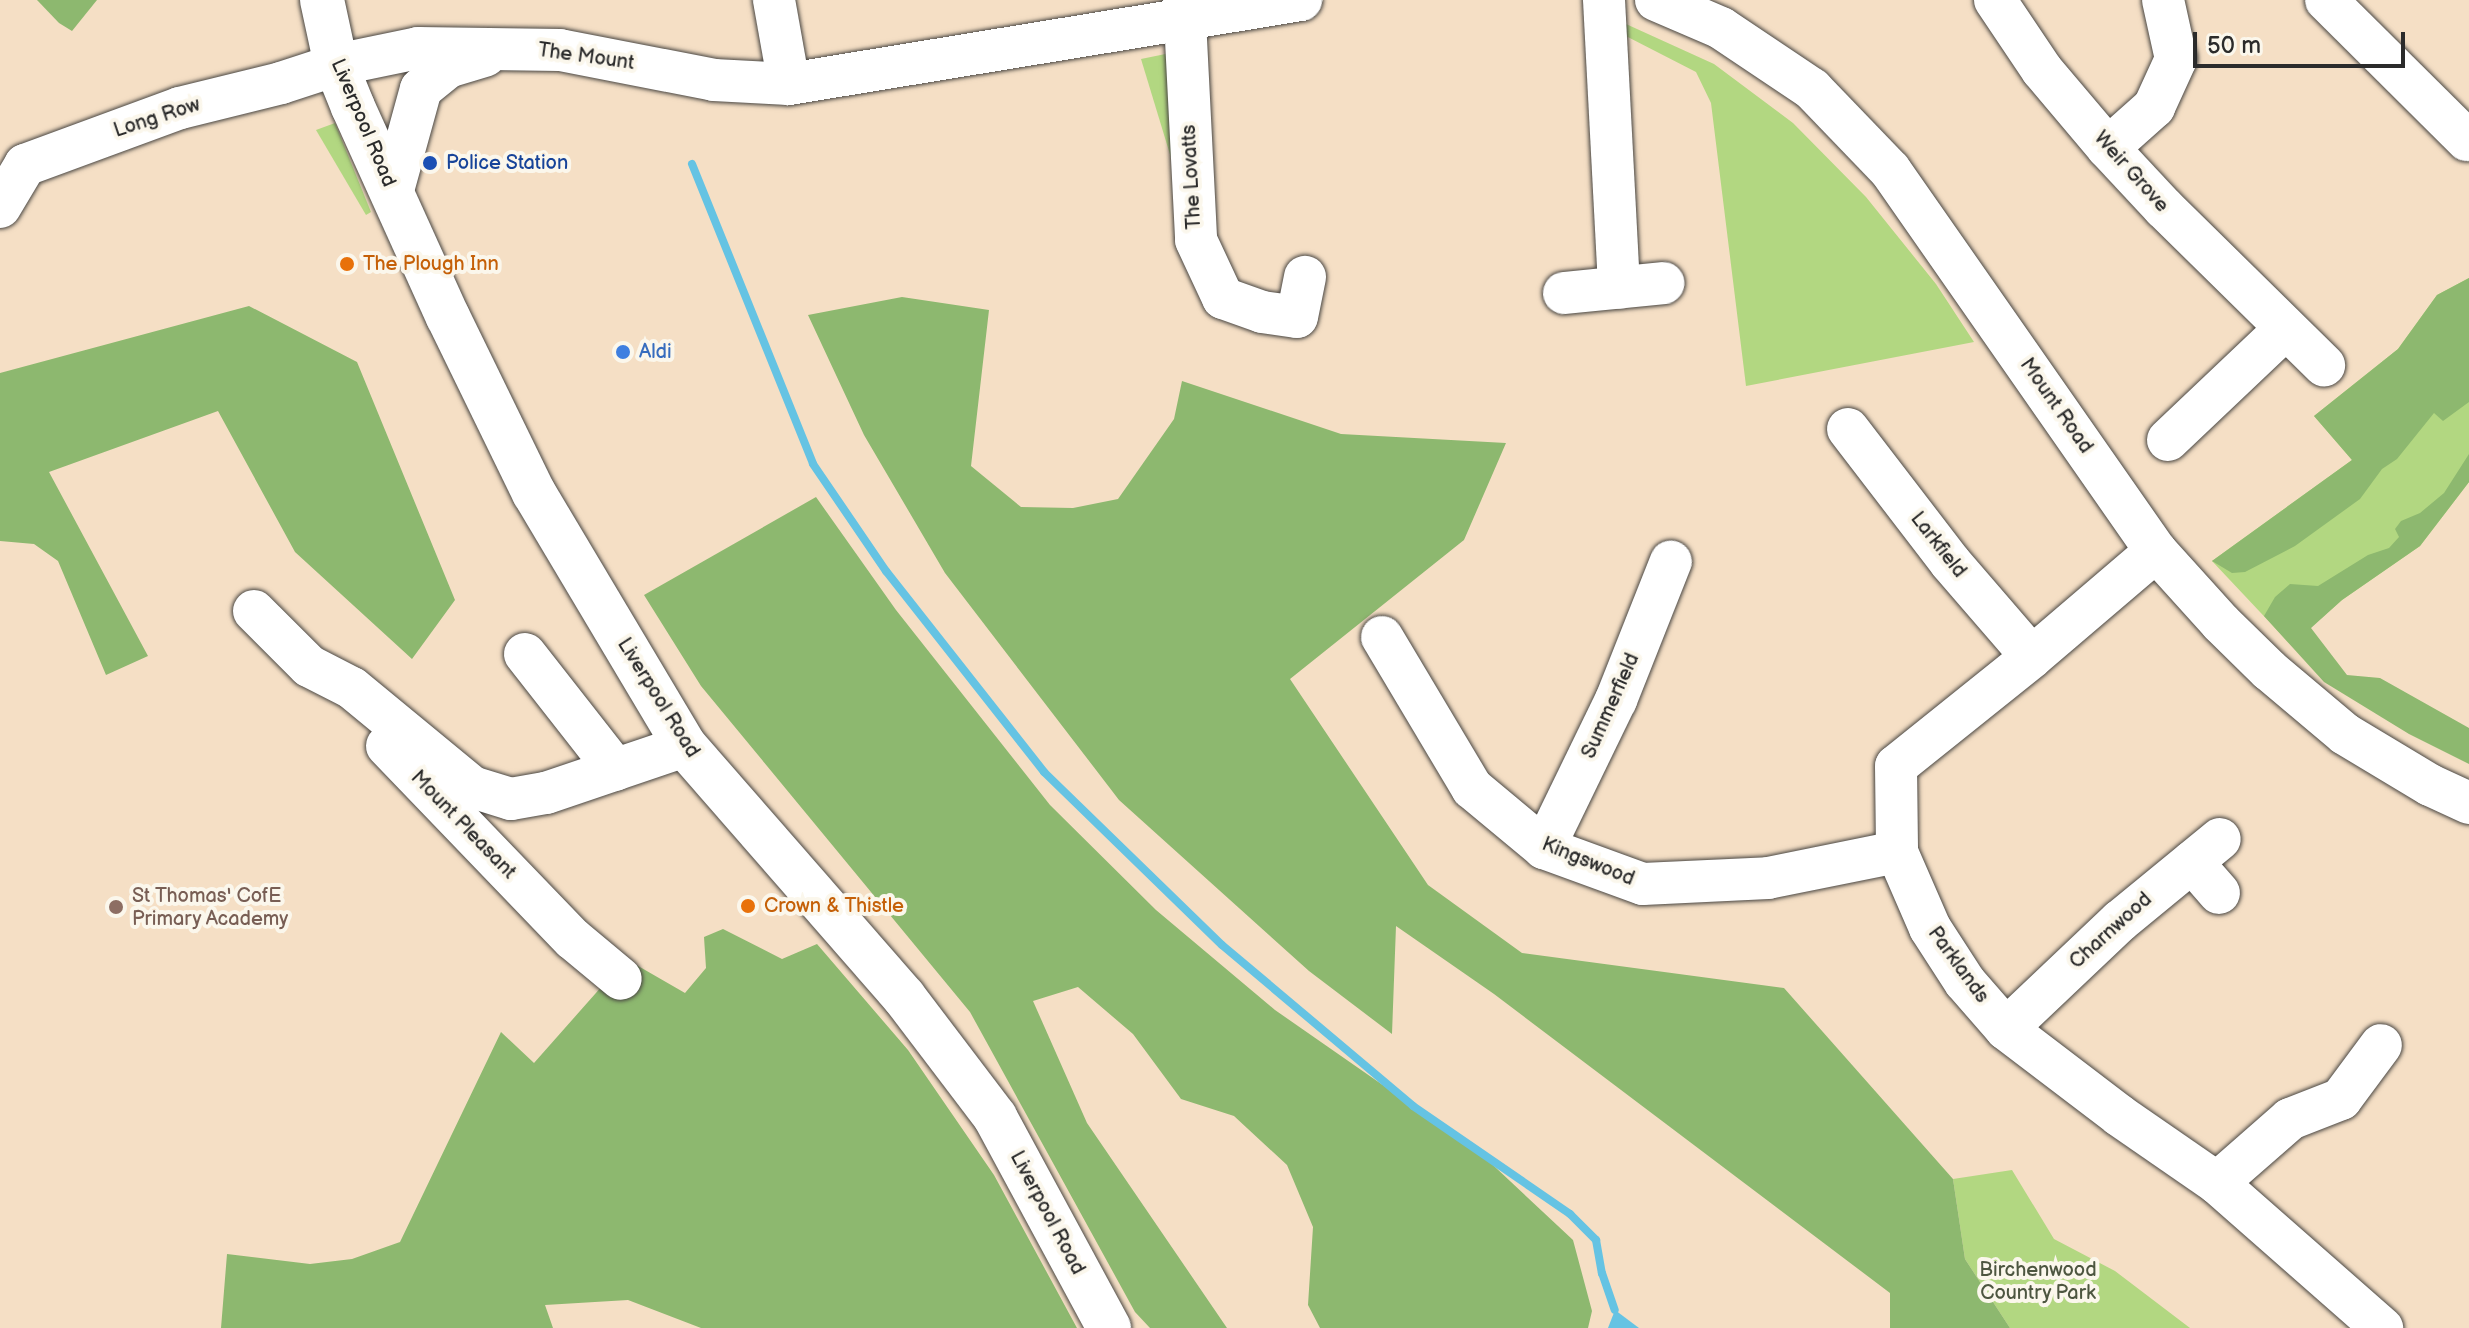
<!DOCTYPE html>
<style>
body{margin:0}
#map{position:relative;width:2469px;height:1328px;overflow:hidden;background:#f5dfc5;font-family:"Balsamiq Sans",sans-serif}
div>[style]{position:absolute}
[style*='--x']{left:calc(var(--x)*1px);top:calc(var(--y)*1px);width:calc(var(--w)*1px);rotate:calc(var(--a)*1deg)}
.green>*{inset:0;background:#b2d781}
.forest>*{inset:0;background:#8db86f}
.water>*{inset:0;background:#65c3e3}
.stream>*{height:8px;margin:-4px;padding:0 4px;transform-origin:4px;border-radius:4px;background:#65c3e3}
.roads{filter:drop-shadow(0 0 2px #494642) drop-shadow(0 0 2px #494642)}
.minor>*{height:42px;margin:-21px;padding:0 21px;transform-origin:21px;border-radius:21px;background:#fff}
.major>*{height:44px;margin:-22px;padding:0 22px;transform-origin:22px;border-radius:22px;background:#fff}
.dots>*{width:22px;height:22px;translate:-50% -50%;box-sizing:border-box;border:4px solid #fbf7ec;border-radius:50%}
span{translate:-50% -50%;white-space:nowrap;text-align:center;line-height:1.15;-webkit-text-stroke:8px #fbf7ec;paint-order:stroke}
.street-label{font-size:20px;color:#2b2b2b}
.transit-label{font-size:20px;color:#164399}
.left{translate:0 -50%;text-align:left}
.food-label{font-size:20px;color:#c56008}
.shop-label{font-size:20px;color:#366cbe}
.education-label{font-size:20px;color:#785e54}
.park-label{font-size:20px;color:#4d5640}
.scale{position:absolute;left:2193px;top:32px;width:212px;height:36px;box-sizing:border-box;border:4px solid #2b2b2b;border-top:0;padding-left:10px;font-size:24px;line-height:28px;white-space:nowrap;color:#2b2b2b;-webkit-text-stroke:6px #fbf7ec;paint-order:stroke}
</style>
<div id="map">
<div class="green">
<i style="clip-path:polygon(1615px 19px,1714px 64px,1793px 123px,1866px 197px,1936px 284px,1974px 342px,1746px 386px,1711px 103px,1696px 72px,1620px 33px)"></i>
<i style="clip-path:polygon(1185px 50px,1196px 240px,1141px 59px)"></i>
<i style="clip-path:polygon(335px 123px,371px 212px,366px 215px,316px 130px)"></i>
<i style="clip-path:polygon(2469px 278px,2469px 482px,2420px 546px,2342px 600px,2291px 645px,2212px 561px,2352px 460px,2314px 416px,2398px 349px,2437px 295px)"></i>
<i style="clip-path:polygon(2012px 1170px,2054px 1239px,2115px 1271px,2190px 1328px,2010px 1328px,1965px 1259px,1953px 1179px)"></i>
</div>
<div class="forest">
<i style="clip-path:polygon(37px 0,97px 0,72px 31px,59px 23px)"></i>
<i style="clip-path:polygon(2469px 278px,2469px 402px,2443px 421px,2434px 413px,2397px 459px,2382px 469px,2360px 499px,2295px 546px,2245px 572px,2232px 573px,2212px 561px,2352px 460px,2314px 416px,2398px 349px,2437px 295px)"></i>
<i style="clip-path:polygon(902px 297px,989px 310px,971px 466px,1021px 507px,1073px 508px,1118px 499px,1174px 419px,1182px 381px,1341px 434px,1506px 443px,1464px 540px,1290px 679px,1428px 885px,1522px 953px,1784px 988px,1953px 1179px,1965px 1259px,2010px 1328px,1890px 1328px,1890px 1293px,1494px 994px,1396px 926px,1392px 1034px,1309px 971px,1119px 800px,945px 573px,864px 435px,808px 315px)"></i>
<i style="clip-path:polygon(249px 306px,357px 362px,455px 600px,412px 659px,295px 552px,218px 411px,49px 472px,148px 656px,106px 675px,58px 561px,34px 544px,0 541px,0 373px)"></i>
<i style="clip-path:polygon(2469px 454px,2469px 482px,2420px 546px,2342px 600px,2311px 628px,2347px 675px,2380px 678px,2469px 728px,2469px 764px,2409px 734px,2324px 682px,2264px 616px,2275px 597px,2290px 584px,2318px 586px,2368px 555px,2389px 548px,2399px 537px,2395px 529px,2401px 521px,2420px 513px,2444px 493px)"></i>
<i style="clip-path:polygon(816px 497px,896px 610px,1050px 805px,1156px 910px,1275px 1010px,1479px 1152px,1573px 1240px,1592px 1311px,1588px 1328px,1320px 1328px,1308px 1305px,1313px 1227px,1287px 1165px,1234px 1116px,1181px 1099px,1133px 1034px,1078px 987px,1033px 1001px,1087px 1123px,1227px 1328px,1150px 1328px,1135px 1312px,970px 1012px,701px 686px,644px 595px)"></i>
<i style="clip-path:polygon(723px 929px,782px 959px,817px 944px,908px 1050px,994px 1175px,1077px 1328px,701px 1328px,628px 1300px,545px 1305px,553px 1328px,221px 1328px,227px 1254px,310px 1264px,352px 1259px,400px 1242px,501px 1032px,534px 1063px,626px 959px,685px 993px,706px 968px,704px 937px)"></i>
</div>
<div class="water">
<i style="clip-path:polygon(1615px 1310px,1639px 1328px,1608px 1328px)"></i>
</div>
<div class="stream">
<i style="--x:692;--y:164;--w:323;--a:68"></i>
<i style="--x:813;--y:464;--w:130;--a:55.7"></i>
<i style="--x:886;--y:571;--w:256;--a:51.8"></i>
<i style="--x:1044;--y:772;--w:248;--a:44.2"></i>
<i style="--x:1222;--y:945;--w:250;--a:40.1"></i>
<i style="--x:1413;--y:1106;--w:191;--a:34.5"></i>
<i style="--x:1570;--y:1214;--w:37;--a:45"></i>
<i style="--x:1596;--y:1240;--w:34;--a:80"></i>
<i style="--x:1602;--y:1273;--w:39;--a:71"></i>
</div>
<div class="roads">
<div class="minor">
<i style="--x:774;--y:0;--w:85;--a:79.9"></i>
<i style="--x:1184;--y:0;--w:240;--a:87.1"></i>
<i style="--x:1196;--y:240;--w:64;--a:65"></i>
<i style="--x:1223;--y:298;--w:41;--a:19.7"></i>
<i style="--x:1262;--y:312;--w:35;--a:8"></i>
<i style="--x:1297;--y:317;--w:41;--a:-78.7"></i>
<i style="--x:1604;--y:0;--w:288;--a:87"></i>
<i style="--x:1656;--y:0;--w:71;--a:23.3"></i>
<i style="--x:1721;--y:28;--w:110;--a:33.8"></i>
<i style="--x:1812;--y:89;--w:112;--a:46.1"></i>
<i style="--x:1890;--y:170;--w:465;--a:55.1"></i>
<i style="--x:2156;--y:551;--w:97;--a:47.9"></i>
<i style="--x:2221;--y:623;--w:67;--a:44.4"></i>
<i style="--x:2269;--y:670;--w:99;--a:40.1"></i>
<i style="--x:2345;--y:734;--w:99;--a:31"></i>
<i style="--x:2430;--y:785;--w:43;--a:24.8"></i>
<i style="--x:1995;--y:0;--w:84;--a:56.1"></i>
<i style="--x:2042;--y:70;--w:102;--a:49.8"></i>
<i style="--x:2108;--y:148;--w:81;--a:47"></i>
<i style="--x:2163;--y:207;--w:226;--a:44.5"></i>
<i style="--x:2326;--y:0;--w:199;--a:44.8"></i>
<i style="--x:2108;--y:148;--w:62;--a:-41.7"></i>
<i style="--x:2154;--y:107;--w:53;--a:-65.4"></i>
<i style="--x:2176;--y:59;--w:60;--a:-102.4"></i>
<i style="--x:392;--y:194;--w:109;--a:-74.6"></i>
<i style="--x:421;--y:89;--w:35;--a:-39"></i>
<i style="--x:448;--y:67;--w:39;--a:-17"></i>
<i style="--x:0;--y:207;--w:49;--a:-59.2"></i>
<i style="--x:25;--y:165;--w:165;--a:-20.2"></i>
<i style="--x:180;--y:108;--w:104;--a:-13.9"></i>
<i style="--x:281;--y:83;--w:58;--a:-18.1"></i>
<i style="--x:336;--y:65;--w:84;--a:-11.7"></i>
<i style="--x:418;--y:48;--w:142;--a:0.8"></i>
<i style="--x:560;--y:50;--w:157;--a:11"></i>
<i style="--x:714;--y:80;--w:75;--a:3.1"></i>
<i style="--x:789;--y:84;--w:519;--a:-9.32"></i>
<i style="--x:1564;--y:293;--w:100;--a:-5.7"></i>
<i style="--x:1848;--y:429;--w:168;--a:52.5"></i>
<i style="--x:1950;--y:562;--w:125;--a:49.2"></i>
<i style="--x:2168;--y:440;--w:161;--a:-43.5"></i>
<i style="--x:2156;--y:551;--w:163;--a:139.5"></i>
<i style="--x:2032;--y:657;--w:174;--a:141.3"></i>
<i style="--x:1896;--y:766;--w:86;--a:89.3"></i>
<i style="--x:1897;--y:852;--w:83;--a:66.5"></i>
<i style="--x:1930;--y:928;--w:64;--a:57.1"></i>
<i style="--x:1965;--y:982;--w:62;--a:48.9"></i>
<i style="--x:2006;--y:1029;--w:143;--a:37.3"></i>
<i style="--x:2120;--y:1116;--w:118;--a:34.6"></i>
<i style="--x:2217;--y:1183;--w:220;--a:41.3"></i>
<i style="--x:254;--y:611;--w:78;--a:45"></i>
<i style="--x:309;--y:666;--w:48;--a:27.1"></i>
<i style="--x:352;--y:688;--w:156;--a:39.5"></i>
<i style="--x:472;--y:787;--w:41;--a:17.1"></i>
<i style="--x:511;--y:799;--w:36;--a:-10"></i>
<i style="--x:546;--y:793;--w:147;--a:-18.7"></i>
<i style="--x:1382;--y:637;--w:176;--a:59.2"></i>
<i style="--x:1472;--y:788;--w:94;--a:39.8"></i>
<i style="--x:1544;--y:848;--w:105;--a:20"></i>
<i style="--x:1643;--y:884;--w:125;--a:-2.7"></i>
<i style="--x:1768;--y:878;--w:132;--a:-11.4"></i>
<i style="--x:525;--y:654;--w:147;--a:51.9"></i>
<i style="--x:387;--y:746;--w:268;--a:46.1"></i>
<i style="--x:573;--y:939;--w:62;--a:39.8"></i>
<i style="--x:1544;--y:848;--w:165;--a:-64.1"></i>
<i style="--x:1616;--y:700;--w:149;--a:-68.4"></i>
<i style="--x:2192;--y:862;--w:41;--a:48.9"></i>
<i style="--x:2006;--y:1029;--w:157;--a:-43.5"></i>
<i style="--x:2120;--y:921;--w:129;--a:-39.4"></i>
<i style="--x:2217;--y:1183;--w:97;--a:-41.2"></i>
<i style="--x:2290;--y:1119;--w:55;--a:-21.4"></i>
<i style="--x:2341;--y:1099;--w:67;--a:-53.5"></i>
</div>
<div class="major">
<i style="--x:322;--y:0;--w:66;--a:77.8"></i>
<i style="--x:336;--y:65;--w:45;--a:68"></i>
<i style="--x:353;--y:107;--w:230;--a:65.7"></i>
<i style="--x:448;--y:317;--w:196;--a:64"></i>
<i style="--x:534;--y:493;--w:295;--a:59.2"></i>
<i style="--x:685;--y:746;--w:333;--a:48.9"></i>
<i style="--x:904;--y:997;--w:151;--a:52.8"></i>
<i style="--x:995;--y:1117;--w:240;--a:61.6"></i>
</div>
</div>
<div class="dots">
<i style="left:430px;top:163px;background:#1a4fb4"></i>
<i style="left:347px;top:264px;background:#e8710a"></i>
<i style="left:623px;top:352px;background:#3f7fe0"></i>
<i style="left:748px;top:906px;background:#e8710a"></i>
<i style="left:116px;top:907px;background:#8d6e63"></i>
</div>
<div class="street-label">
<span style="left:586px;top:57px;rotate:8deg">The Mount</span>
<span style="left:157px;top:118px;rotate:-18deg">Long Row</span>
<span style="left:363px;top:123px;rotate:67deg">Liverpool Road</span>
<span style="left:2131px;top:172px;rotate:48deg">Weir Grove</span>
<span style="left:1192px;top:177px;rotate:-93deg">The Lovatts</span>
<span style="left:2056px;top:406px;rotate:55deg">Mount Road</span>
<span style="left:1938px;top:545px;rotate:52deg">Larkfield</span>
<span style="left:658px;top:698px;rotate:58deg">Liverpool Road</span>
<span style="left:1611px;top:706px;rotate:-66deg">Summerfield</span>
<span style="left:463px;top:825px;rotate:46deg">Mount Pleasant</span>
<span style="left:1588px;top:862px;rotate:22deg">Kingswood</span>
<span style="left:2111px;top:931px;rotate:-42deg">Charnwood</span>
<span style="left:1958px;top:965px;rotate:54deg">Parklands</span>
<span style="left:1047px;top:1213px;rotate:62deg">Liverpool Road</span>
</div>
<div class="transit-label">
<span class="left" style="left:446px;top:163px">Police Station</span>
</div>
<div class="food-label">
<span class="left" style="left:363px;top:264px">The Plough Inn</span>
<span class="left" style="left:764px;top:906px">Crown &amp; Thistle</span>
</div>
<div class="shop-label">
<span class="left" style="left:639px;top:352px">Aldi</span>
</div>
<div class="education-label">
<span class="left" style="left:132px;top:908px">St Thomas' CofE<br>Primary Academy</span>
</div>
<div class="park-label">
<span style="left:2038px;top:1282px">Birchenwood<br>Country Park</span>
</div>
<div class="scale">50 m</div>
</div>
